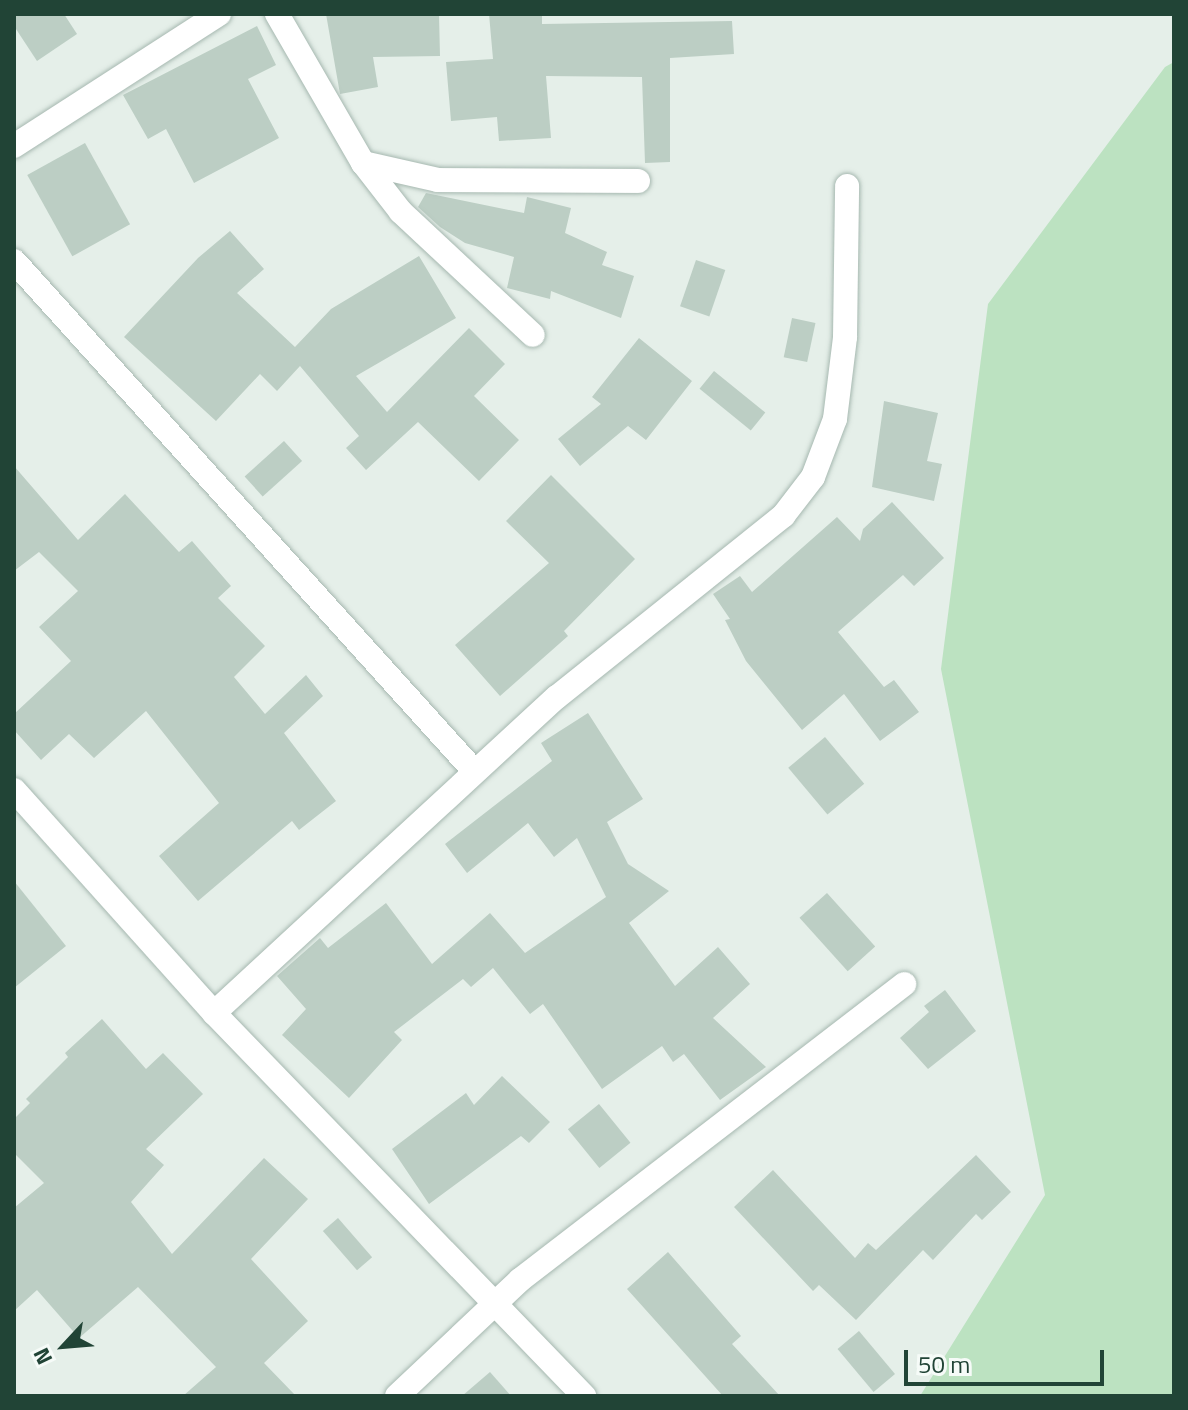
<!DOCTYPE html>
<style>
body{margin:0}
#map{position:relative;width:1188px;height:1410px;overflow:hidden;background:#e5efe9;font-family:"Titillium Web",sans-serif}
div>[style]{position:absolute}
[style*='--x']{left:calc(var(--x)*1px);top:calc(var(--y)*1px);width:calc(var(--w)*1px);rotate:calc(var(--a)*1deg)}
.green>*{inset:0;background:#bce2c1}
.building>*{inset:0;background:#bccec4;transform-origin:0 0}
.roads{filter:drop-shadow(0 0 2px #a6b8b0) drop-shadow(0 0 2px #a6b8b0)}
.street>*{height:24px;margin:-12px;padding:0 12px;transform-origin:12px;border-radius:12px;background:#fff}
span{translate:-50% -50%;white-space:nowrap;text-align:center;line-height:1.15;-webkit-text-stroke:6px #f6fbf8;paint-order:stroke}
.frame{position:absolute;inset:0;border:16px solid #214436;pointer-events:none}
.north{position:absolute;left:24px;top:1306px;width:80px;height:80px;-webkit-text-stroke:6px #f6fbf8;paint-order:stroke;rotate:244deg;font-size:22px;font-weight:700;line-height:32px;text-align:center;color:#214436}
.north::after{content:'';display:block;margin:auto;width:28px;height:36px;background:#214436;clip-path:polygon(50% 0,100% 100%,50% 72%,0 100%)}
.scale{position:absolute;left:904px;top:1350px;width:200px;height:36px;box-sizing:border-box;border:4px solid #214436;border-top:0;padding-left:10px;font-size:24px;line-height:28px;white-space:nowrap;color:#214436;-webkit-text-stroke:6px #f6fbf8;paint-order:stroke}
</style>
<div id="map">
<div class="green">
<i style="clip-path:polygon(1174px 62px,1174px 1396px,920px 1396px,1045px 1195px,941px 669px,988px 304px,1165px 67px)"></i>
</div>
<div class="building">
<i style="clip-path:polygon(14px 14px,64px 14px,77px 34px,37px 61px,14px 26px)"></i>
<i style="clip-path:polygon(326px 14px,439px 14px,440px 56px,373px 57px,378px 87px,340px 94px)"></i>
<i style="clip-path:polygon(489px 14px,542px 14px,542px 24px,732px 21px,734px 54px,670px 58px,670px 162px,645px 163px,642px 77px,546px 76px,551px 138px,499px 141px,497px 117px,451px 121px,446px 62px,493px 59px)"></i>
<i style="clip-path:polygon(257px 26px,276px 65px,248px 79px,279px 138px,194px 183px,166px 129px,148px 139px,123px 95px)"></i>
<i style="left:85px;top:143px;width:93px;height:66px;rotate:61deg"></i>
<i style="clip-path:polygon(426px 193px,524px 213px,527px 197px,571px 208px,565px 233px,607px 252px,602px 265px,634px 276px,621px 318px,551px 291px,550px 299px,507px 288px,514px 257px,465px 243px,440px 227px,418px 207px)"></i>
<i style="clip-path:polygon(230px 231px,264px 269px,237px 293px,295px 347px,331px 309px,419px 256px,456px 318px,356px 376px,387px 412px,469px 328px,505px 364px,474px 396px,519px 440px,479px 481px,418px 422px,366px 470px,346px 448px,359px 436px,300px 366px,277px 391px,260px 374px,216px 421px,124px 337px,198px 258px)"></i>
<i style="left:696px;top:260px;width:31px;height:49px;rotate:19deg"></i>
<i style="left:792px;top:318px;width:24px;height:40px;rotate:12deg"></i>
<i style="clip-path:polygon(639px 338px,692px 381px,646px 440px,628px 426px,580px 466px,558px 439px,601px 404px,592px 397px)"></i>
<i style="left:714px;top:371px;width:66px;height:23px;rotate:39deg"></i>
<i style="clip-path:polygon(884px 401px,938px 413px,927px 461px,942px 464px,934px 501px,872px 487px)"></i>
<i style="left:284px;top:441px;width:27px;height:53px;rotate:48deg"></i>
<i style="clip-path:polygon(14px 466px,78px 540px,125px 494px,179px 552px,192px 541px,231px 586px,218px 598px,265px 646px,234px 677px,265px 714px,306px 675px,323px 696px,284px 733px,336px 801px,299px 830px,292px 821px,198px 901px,159px 856px,219px 803px,146px 711px,94px 758px,69px 734px,41px 760px,14px 730px,14px 714px,71px 661px,39px 627px,78px 591px,39px 552px,14px 571px)"></i>
<i style="clip-path:polygon(551px 475px,635px 559px,564px 631px,568px 636px,500px 696px,455px 645px,549px 563px,506px 521px)"></i>
<i style="clip-path:polygon(892px 502px,944px 558px,914px 586px,903px 575px,838px 632px,884px 687px,894px 680px,919px 712px,880px 741px,844px 694px,802px 730px,746px 661px,725px 620px,730px 619px,713px 594px,740px 576px,752px 592px,837px 517px,860px 541px,863px 529px)"></i>
<i style="clip-path:polygon(588px 713px,643px 799px,607px 822px,628px 864px,669px 891px,629px 923px,675px 986px,718px 947px,750px 984px,713px 1018px,766px 1067px,720px 1100px,684px 1054px,673px 1062px,662px 1046px,602px 1089px,543px 1004px,530px 1014px,493px 968px,471px 987px,463px 979px,394px 1032px,402px 1040px,349px 1098px,282px 1035px,306px 1009px,277px 976px,320px 938px,328px 948px,386px 903px,432px 964px,490px 913px,525px 953px,606px 897px,577px 838px,554px 857px,528px 823px,467px 873px,445px 844px,552px 761px,541px 743px)"></i>
<i style="left:825px;top:737px;width:61px;height:48px;rotate:50deg"></i>
<i style="clip-path:polygon(14px 881px,66px 946px,14px 988px)"></i>
<i style="left:827px;top:893px;width:72px;height:37px;rotate:48deg"></i>
<i style="clip-path:polygon(945px 990px,976px 1031px,928px 1069px,900px 1038px,929px 1012px,924px 1006px)"></i>
<i style="clip-path:polygon(102px 1019px,146px 1069px,163px 1053px,203px 1094px,146px 1149px,164px 1165px,131px 1202px,172px 1254px,264px 1158px,308px 1199px,251px 1259px,308px 1321px,264px 1363px,296px 1396px,183px 1396px,216px 1367px,138px 1287px,79px 1338px,37px 1290px,14px 1311px,14px 1208px,44px 1183px,14px 1153px,14px 1119px,30px 1103px,26px 1099px,68px 1057px,65px 1053px)"></i>
<i style="clip-path:polygon(502px 1076px,550px 1122px,529px 1143px,521px 1136px,429px 1204px,392px 1149px,466px 1093px,474px 1105px)"></i>
<i style="left:599px;top:1104px;width:50px;height:40px;rotate:51deg"></i>
<i style="clip-path:polygon(976px 1155px,1011px 1192px,982px 1220px,976px 1214px,933px 1260px,923px 1250px,856px 1320px,819px 1285px,813px 1291px,734px 1207px,773px 1170px,855px 1258px,868px 1243px,876px 1250px)"></i>
<i style="left:338px;top:1218px;width:52px;height:20px;rotate:49deg"></i>
<i style="clip-path:polygon(668px 1252px,741px 1336px,732px 1344px,780px 1396px,723px 1396px,627px 1289px)"></i>
<i style="left:859px;top:1331px;width:56px;height:28px;rotate:50deg"></i>
<i style="clip-path:polygon(490px 1372px,511px 1396px,462px 1396px)"></i>
</div>
<div class="roads">
<div class="street">
<i style="--x:277;--y:14;--w:172;--a:60"></i>
<i style="--x:363;--y:163;--w:62;--a:52.2"></i>
<i style="--x:401;--y:212;--w:180;--a:43"></i>
<i style="--x:14;--y:146;--w:244;--a:-32.8"></i>
<i style="--x:363;--y:163;--w:77;--a:12.8"></i>
<i style="--x:438;--y:180;--w:200;--a:0.3"></i>
<i style="--x:14;--y:261;--w:688;--a:47.94"></i>
<i style="--x:14;--y:790;--w:300;--a:48.1"></i>
<i style="--x:214;--y:1013;--w:533;--a:45.99"></i>
<i style="--x:214;--y:1013;--w:466;--a:-42.7"></i>
<i style="--x:557;--y:697;--w:290;--a:-38.7"></i>
<i style="--x:783;--y:516;--w:49;--a:-52.4"></i>
<i style="--x:813;--y:477;--w:62;--a:-69.2"></i>
<i style="--x:835;--y:419;--w:83;--a:-83"></i>
<i style="--x:845;--y:337;--w:151;--a:-89.2"></i>
<i style="--x:397;--y:1396;--w:169;--a:-43.3"></i>
<i style="--x:520;--y:1280;--w:485;--a:-37.6"></i>
</div>
</div>
<div class="frame"></div>
<div class="north">N</div>
<div class="scale">50 m</div>
</div>
